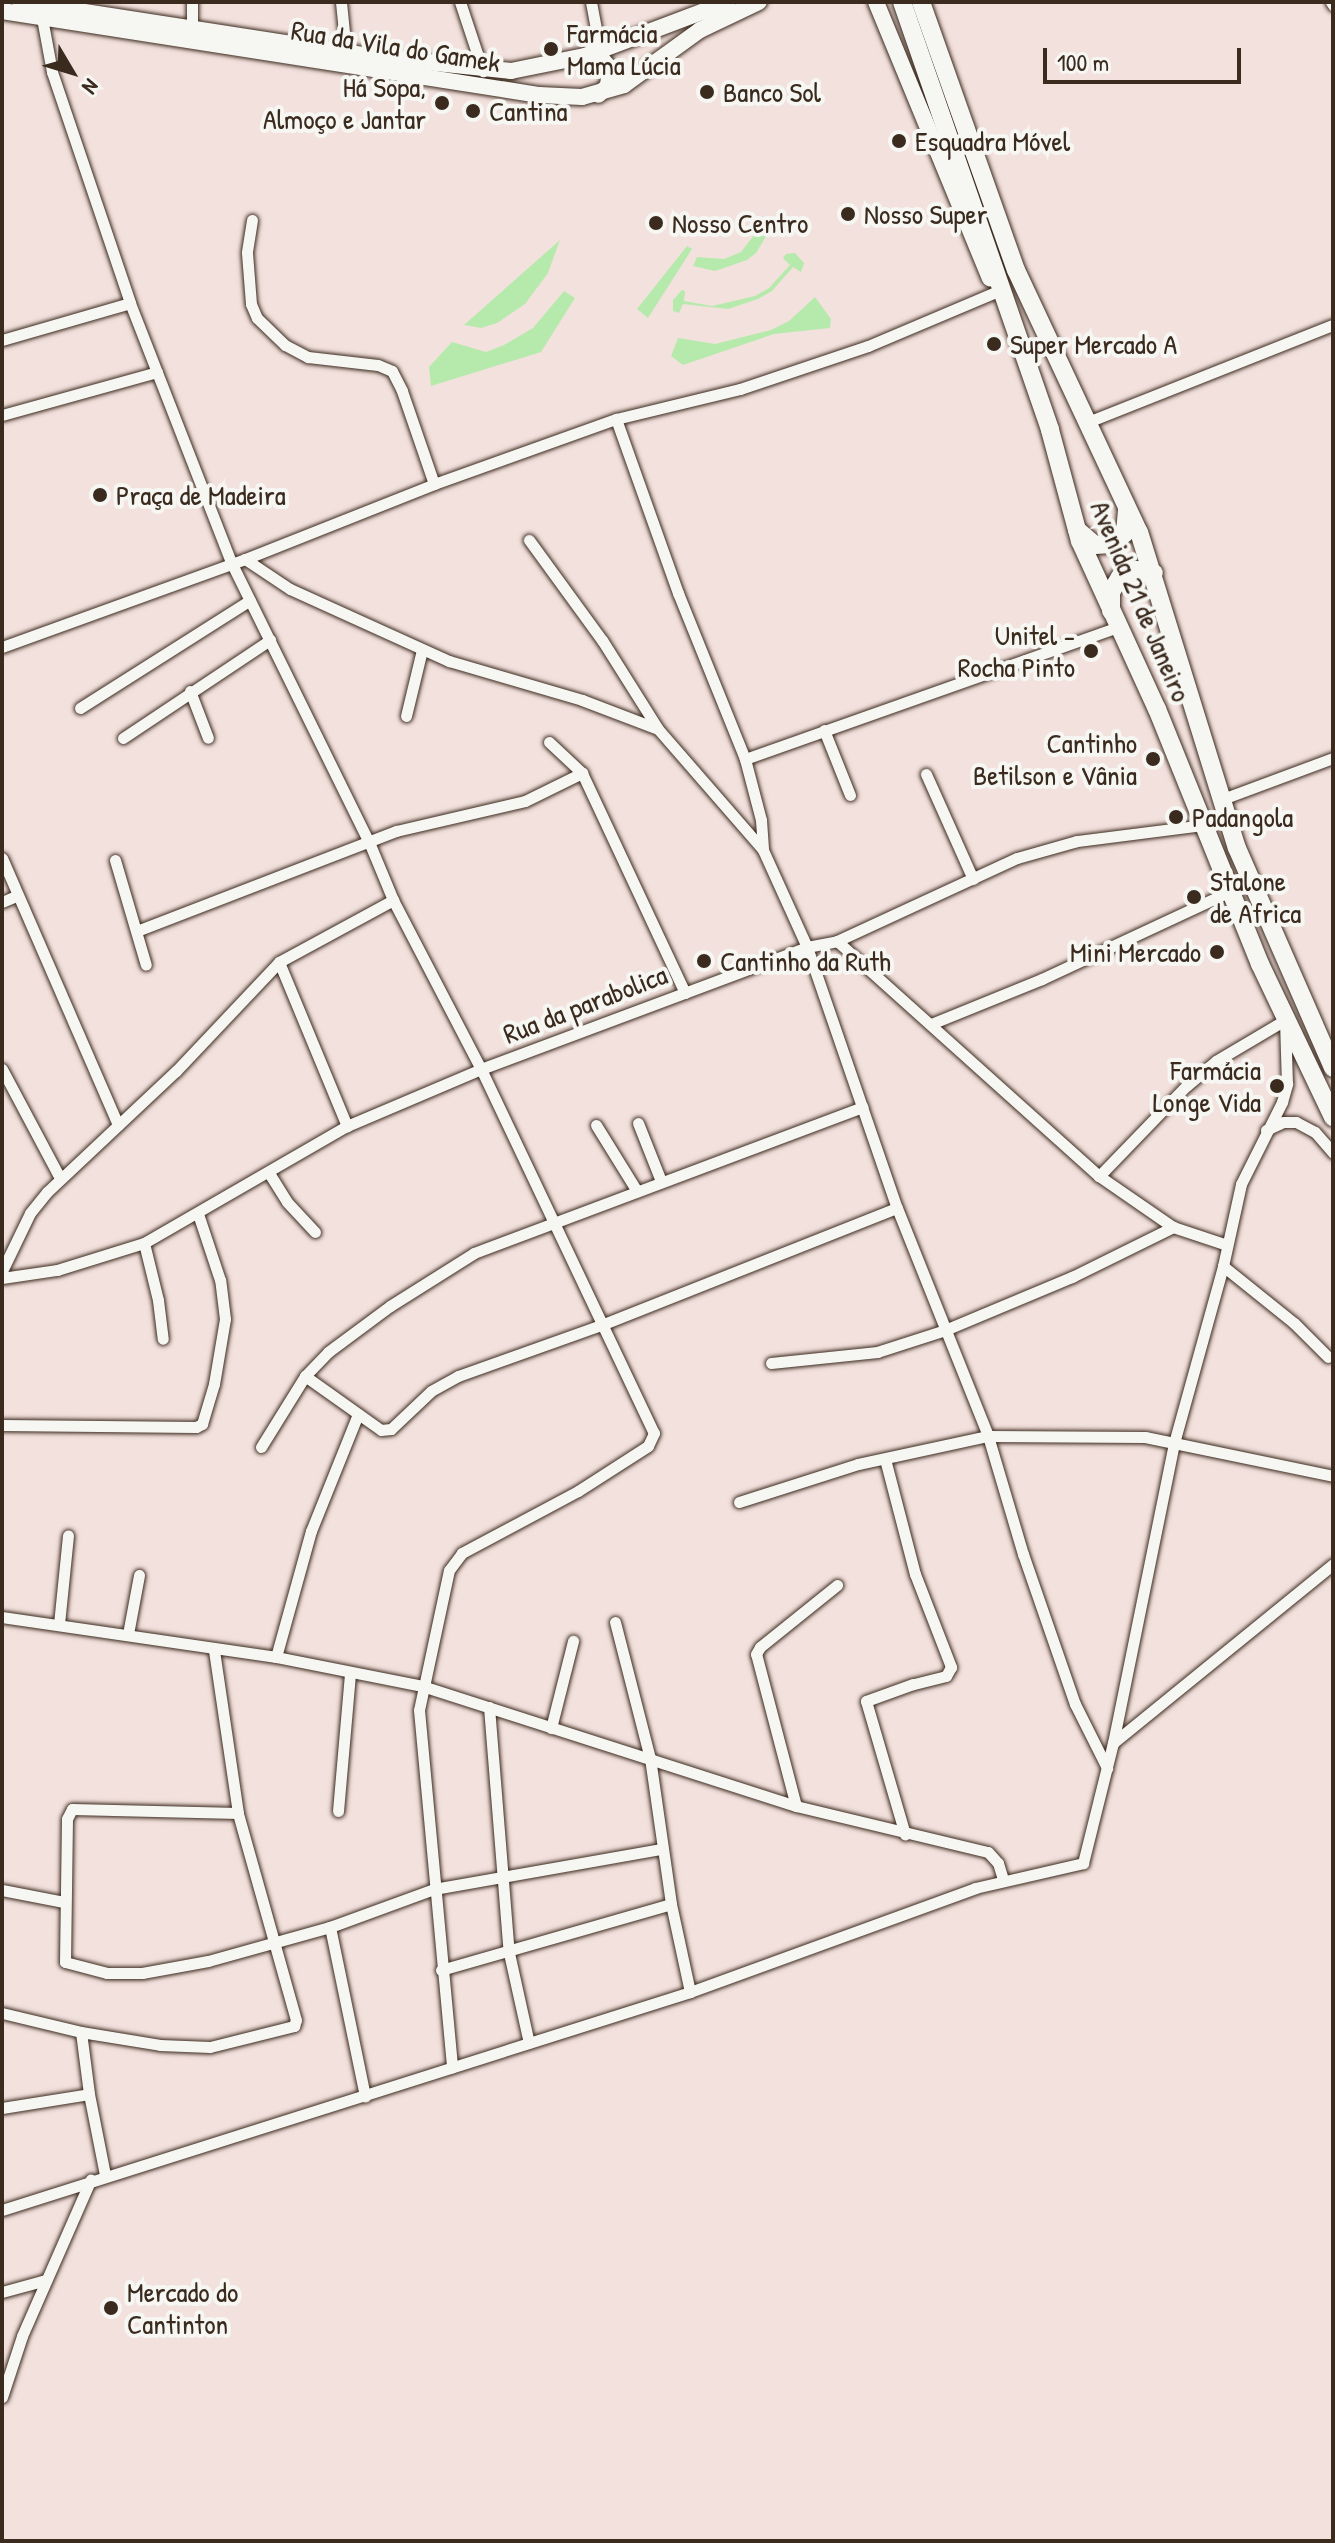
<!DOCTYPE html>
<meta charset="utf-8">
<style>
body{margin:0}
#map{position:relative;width:1335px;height:2543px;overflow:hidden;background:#f3e1dd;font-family:"Patrick Hand",sans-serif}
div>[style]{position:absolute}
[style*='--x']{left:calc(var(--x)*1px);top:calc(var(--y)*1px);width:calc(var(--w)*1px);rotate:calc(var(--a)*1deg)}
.green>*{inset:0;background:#b6eaac}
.roads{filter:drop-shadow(0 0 2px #3b2a1e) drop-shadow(0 0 2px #3b2a1e)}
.minor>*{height:11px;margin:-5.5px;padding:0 5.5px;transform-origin:5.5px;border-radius:5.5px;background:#f6f6f2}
.secondary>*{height:16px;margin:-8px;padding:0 8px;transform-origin:8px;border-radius:8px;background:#f6f6f2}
.primary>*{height:18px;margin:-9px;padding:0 9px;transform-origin:9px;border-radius:9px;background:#f6f6f2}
.dots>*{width:22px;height:22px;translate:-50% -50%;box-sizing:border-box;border:4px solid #f6f6f2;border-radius:50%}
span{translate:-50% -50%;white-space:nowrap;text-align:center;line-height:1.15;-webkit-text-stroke:8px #f6f6f2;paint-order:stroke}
.poi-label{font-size:28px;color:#3b2a1e}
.left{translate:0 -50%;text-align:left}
.right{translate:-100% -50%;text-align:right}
.street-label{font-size:28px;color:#3b2a1e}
.frame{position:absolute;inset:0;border:4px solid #3b2a1e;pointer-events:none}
.north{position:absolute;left:32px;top:32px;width:80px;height:80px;-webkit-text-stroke:6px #f6f6f2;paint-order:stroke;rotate:128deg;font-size:22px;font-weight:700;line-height:32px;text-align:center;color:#3b2a1e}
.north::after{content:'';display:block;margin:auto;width:28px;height:36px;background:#3b2a1e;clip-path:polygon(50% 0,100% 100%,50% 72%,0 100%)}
.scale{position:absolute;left:1043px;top:48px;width:198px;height:36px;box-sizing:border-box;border:4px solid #3b2a1e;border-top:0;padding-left:10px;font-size:24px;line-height:28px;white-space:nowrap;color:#3b2a1e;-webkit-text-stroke:6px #f6f6f2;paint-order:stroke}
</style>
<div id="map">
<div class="green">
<i style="clip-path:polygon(758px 230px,768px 233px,756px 253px,747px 260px,715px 271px,693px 266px,697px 257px,724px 259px,741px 252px)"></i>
<i style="clip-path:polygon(560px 240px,548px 273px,525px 304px,497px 323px,481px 328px,464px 325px)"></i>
<i style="clip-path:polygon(687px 246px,692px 249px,648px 318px,637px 309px)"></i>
<i style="clip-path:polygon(795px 253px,804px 263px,801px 272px,793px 267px,772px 291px,758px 299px,728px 309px,683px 304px,679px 313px,673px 311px,673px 300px,682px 290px,685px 291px,684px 301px,712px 306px,755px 296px,769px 288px,790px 265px,783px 258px,786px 254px)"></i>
<i style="clip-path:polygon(564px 291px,575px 298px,541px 352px,431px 386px,429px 367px,452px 342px,486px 352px,504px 345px,533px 328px)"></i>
<i style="clip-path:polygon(815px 297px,831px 319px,830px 328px,774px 334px,683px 365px,671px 356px,678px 338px,715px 344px,771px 330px,789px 321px)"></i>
</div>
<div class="roads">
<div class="minor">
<i style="--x:341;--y:2;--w:50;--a:84.3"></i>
<i style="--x:460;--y:2;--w:73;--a:71.6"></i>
<i style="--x:591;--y:2;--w:49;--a:79.4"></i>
<i style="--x:1331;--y:2;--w:4;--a:56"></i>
<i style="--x:42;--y:18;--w:55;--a:79.5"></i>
<i style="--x:52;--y:72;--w:244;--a:71.3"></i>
<i style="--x:130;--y:303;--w:280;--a:68.7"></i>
<i style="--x:232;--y:564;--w:310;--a:63.8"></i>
<i style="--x:369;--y:842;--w:63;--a:67.5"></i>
<i style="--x:393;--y:900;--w:191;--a:62.5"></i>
<i style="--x:481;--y:1069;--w:403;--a:64.6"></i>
<i style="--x:654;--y:1433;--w:14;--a:115"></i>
<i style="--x:648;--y:1446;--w:83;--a:147.3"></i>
<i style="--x:578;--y:1491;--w:132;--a:151.9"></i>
<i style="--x:462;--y:1553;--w:21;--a:127"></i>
<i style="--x:449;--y:1570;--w:143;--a:102.1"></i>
<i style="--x:419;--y:1710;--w:359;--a:84.7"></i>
<i style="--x:192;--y:28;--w:26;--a:-90"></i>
<i style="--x:252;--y:220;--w:33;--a:99"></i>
<i style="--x:247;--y:253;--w:51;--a:85.5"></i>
<i style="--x:251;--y:304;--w:15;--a:67"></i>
<i style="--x:257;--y:318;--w:39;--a:44"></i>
<i style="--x:285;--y:345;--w:26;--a:28"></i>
<i style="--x:308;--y:357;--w:70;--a:6.5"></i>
<i style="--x:378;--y:365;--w:15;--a:23"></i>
<i style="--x:392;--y:371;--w:22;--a:63"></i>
<i style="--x:402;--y:391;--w:98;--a:71"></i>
<i style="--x:2;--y:340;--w:133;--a:-16.1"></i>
<i style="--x:2;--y:415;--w:161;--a:-15.5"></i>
<i style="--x:616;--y:419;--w:185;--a:70.4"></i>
<i style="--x:678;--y:593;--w:179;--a:68"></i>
<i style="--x:745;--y:759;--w:63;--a:75.3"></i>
<i style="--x:761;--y:820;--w:30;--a:86"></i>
<i style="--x:763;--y:850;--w:107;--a:65.6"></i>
<i style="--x:807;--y:947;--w:276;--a:71"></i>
<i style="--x:897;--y:1208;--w:245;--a:68.2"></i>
<i style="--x:988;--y:1436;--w:123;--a:73.5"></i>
<i style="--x:1023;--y:1554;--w:159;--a:70.9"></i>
<i style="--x:1075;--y:1704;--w:72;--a:63.4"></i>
<i style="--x:1085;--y:423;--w:267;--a:-21.6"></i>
<i style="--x:529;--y:540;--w:124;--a:53.9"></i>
<i style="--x:602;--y:640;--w:105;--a:57.8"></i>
<i style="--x:658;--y:729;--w:160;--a:49"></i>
<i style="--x:245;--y:559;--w:54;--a:33.7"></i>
<i style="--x:290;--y:589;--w:175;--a:24.4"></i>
<i style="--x:449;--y:661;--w:139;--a:16.3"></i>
<i style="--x:582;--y:700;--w:81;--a:20.9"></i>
<i style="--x:2;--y:647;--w:258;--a:-19.9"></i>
<i style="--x:245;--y:559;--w:203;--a:-21.6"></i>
<i style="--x:434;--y:484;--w:193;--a:-19.7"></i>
<i style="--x:616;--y:419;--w:128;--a:-13.6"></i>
<i style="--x:740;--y:389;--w:135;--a:-18.6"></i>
<i style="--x:868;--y:346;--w:139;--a:-22.9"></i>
<i style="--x:190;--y:691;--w:50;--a:69"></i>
<i style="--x:80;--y:708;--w:201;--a:-32.4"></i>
<i style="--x:406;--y:716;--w:68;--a:-76.4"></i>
<i style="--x:824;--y:730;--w:70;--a:68.2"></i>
<i style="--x:123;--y:738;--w:177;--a:-33.7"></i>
<i style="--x:549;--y:742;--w:45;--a:43.2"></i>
<i style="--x:582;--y:773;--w:243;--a:64.9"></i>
<i style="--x:745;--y:759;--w:395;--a:-19.5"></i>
<i style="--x:926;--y:774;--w:115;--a:65.9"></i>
<i style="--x:1220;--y:800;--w:121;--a:-20.4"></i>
<i style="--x:2;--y:858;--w:291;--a:66.5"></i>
<i style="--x:115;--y:860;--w:109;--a:73.6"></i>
<i style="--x:2;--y:902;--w:15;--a:-23"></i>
<i style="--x:137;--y:931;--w:278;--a:-21.1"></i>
<i style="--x:396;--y:831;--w:132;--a:-13.1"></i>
<i style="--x:525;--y:801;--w:64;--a:-26.2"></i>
<i style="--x:837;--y:941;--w:352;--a:41.9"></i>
<i style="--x:1099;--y:1176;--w:90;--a:34.6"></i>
<i style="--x:1173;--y:1227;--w:57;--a:18.4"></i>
<i style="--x:279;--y:962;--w:178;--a:67.5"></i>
<i style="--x:931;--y:1024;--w:120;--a:-22.1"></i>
<i style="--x:1042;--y:979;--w:208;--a:-25"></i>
<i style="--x:2;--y:1069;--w:123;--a:62"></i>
<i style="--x:638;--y:1123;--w:62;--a:68.4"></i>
<i style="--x:596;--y:1125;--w:78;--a:58.2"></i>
<i style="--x:1266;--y:1130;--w:19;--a:-25"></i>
<i style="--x:1283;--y:1122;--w:13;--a:0"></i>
<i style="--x:1296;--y:1122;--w:21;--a:28"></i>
<i style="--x:1315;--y:1132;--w:28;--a:49"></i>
<i style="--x:269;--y:1173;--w:34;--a:58"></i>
<i style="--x:287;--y:1202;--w:41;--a:47"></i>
<i style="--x:144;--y:1243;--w:59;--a:76.2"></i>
<i style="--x:158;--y:1300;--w:39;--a:83"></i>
<i style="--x:1223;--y:1266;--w:91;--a:38.8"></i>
<i style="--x:1294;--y:1323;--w:48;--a:45"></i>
<i style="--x:2;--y:1271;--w:64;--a:-64.2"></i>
<i style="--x:30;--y:1213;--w:27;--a:-51"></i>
<i style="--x:47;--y:1192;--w:177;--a:-43.2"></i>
<i style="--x:176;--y:1071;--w:150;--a:-46.6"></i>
<i style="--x:279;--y:962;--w:130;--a:-28.5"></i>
<i style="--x:2;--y:1278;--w:56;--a:-8.3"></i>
<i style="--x:57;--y:1270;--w:91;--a:-17.2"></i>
<i style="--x:144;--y:1243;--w:234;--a:-30"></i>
<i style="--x:347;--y:1126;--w:146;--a:-23"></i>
<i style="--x:481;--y:1069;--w:348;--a:-20.5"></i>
<i style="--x:807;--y:947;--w:31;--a:-11"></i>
<i style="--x:837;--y:941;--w:198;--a:-24.8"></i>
<i style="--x:1017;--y:858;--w:62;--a:-15.8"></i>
<i style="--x:1077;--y:841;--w:127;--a:-7.2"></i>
<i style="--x:771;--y:1363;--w:107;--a:-5.9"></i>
<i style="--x:877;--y:1352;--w:71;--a:-17.9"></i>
<i style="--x:945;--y:1330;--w:138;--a:-22.7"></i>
<i style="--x:1072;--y:1277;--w:113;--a:-26.3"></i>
<i style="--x:305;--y:1376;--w:93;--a:35.4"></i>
<i style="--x:381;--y:1430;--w:10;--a:-6"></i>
<i style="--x:391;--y:1429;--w:55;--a:-43.5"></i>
<i style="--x:431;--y:1391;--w:31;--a:-29"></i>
<i style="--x:458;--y:1376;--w:152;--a:-19.6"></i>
<i style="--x:601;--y:1325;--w:318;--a:-21.6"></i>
<i style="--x:2;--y:1425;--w:194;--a:0.6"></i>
<i style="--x:196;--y:1427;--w:7;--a:-27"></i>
<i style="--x:202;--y:1424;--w:42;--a:-73.3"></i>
<i style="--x:214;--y:1384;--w:66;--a:-80.4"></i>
<i style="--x:225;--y:1319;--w:39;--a:-97"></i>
<i style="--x:220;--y:1280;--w:70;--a:-108.4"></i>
<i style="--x:261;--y:1447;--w:84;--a:-58.2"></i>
<i style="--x:305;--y:1376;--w:33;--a:-46"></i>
<i style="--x:328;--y:1352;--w:77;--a:-36.6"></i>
<i style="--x:390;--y:1306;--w:99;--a:-32.2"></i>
<i style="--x:474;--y:1253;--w:415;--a:-20.6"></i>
<i style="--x:885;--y:1459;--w:119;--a:75.4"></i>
<i style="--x:915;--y:1574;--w:100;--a:68.8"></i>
<i style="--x:951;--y:1667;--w:10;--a:119"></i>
<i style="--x:946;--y:1676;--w:34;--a:166"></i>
<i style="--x:913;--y:1684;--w:50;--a:160.1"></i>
<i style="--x:866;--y:1701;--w:139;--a:73.7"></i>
<i style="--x:739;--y:1502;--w:125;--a:-17.7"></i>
<i style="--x:858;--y:1464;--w:133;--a:-12.2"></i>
<i style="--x:988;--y:1436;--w:157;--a:0.4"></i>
<i style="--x:1145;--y:1437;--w:192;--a:11.7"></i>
<i style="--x:2;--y:1617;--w:277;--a:8.3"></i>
<i style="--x:276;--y:1657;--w:149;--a:11.2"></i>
<i style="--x:422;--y:1686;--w:393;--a:17.8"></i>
<i style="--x:796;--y:1806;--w:197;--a:13.5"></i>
<i style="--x:988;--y:1852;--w:15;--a:48"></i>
<i style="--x:998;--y:1863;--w:17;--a:73"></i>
<i style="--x:615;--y:1622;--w:140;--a:75.6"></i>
<i style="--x:650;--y:1758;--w:148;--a:81.8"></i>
<i style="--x:671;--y:1904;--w:90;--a:77.8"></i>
<i style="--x:59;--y:1624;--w:89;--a:-84.2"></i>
<i style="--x:128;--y:1634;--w:60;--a:-79.4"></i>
<i style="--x:276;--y:1657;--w:131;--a:-74.5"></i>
<i style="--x:311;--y:1531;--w:126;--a:-68.1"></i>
<i style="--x:489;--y:1707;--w:247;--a:85.4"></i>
<i style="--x:509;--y:1953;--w:92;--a:77.5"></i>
<i style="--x:551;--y:1728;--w:90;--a:-75.8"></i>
<i style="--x:1113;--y:1743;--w:284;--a:-39.1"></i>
<i style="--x:796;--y:1806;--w:157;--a:-104.7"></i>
<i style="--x:756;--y:1654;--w:8;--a:-60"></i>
<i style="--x:760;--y:1647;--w:99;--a:-38.8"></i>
<i style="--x:338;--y:1811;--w:139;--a:-85"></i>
<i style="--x:238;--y:1813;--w:166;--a:-178.6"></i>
<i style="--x:72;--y:1809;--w:11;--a:117"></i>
<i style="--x:67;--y:1819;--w:143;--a:90.8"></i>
<i style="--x:65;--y:1962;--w:43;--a:14.7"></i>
<i style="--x:107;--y:1973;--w:35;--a:0"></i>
<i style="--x:142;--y:1973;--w:67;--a:-10.3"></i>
<i style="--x:208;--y:1961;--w:127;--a:-15.6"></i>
<i style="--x:330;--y:1927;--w:111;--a:-20.1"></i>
<i style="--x:434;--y:1889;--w:231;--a:-10"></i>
<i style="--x:2;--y:1890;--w:63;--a:11"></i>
<i style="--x:330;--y:1927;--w:173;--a:78.3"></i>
<i style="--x:441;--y:1970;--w:239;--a:-16"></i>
<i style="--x:2;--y:2013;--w:81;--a:13.5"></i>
<i style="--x:81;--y:2032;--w:80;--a:9.3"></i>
<i style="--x:160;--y:2045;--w:50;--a:2.3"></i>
<i style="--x:210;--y:2047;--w:87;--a:-14"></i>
<i style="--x:294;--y:2026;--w:6;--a:-72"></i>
<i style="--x:296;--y:2020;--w:215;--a:-105.7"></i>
<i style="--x:238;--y:1813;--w:165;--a:-98.4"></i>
<i style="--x:81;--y:2032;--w:63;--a:82.6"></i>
<i style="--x:89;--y:2094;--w:83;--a:78.8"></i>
<i style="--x:2;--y:2108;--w:88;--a:-9.1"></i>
<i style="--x:2;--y:2210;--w:722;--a:-17.58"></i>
<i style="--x:690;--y:1992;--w:303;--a:-20"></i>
<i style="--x:975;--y:1888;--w:111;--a:-13"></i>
<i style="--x:1083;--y:1863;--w:124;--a:-76"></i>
<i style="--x:1113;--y:1743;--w:306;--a:-78.5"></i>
<i style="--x:1174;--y:1443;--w:184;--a:-74.5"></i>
<i style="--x:1223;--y:1266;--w:84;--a:-77.6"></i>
<i style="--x:1241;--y:1184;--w:92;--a:-63.4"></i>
<i style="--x:1282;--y:1102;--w:19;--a:-74"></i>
<i style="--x:1287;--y:1084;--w:64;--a:-91.8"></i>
<i style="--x:1285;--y:1020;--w:80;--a:149.3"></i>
<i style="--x:1216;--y:1061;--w:38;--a:140"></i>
<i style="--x:1187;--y:1085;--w:127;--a:134"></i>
<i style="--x:2;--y:2292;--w:46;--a:-15.3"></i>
<i style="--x:2;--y:2397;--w:64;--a:-71.8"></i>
<i style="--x:22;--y:2336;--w:171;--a:-66.3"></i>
</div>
<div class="secondary">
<i style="--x:20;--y:2;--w:353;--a:8.8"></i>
<i style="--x:369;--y:56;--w:143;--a:6"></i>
<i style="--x:511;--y:71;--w:76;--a:-11.5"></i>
<i style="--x:585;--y:56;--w:153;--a:-20.7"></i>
<i style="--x:876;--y:2;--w:299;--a:67.6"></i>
<i style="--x:2;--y:11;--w:544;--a:8.89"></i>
<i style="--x:539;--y:95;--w:43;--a:2.7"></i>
<i style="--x:582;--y:97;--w:44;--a:-15.9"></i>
<i style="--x:624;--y:85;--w:94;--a:-35.9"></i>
<i style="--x:700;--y:30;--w:65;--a:-25.4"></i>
<i style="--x:587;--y:56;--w:15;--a:11"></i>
<i style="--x:602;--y:59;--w:13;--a:51"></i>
<i style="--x:610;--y:69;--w:17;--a:97"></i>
<i style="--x:608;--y:86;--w:13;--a:138"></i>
</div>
<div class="primary">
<i style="--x:902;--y:2;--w:453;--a:70.9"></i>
<i style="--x:1050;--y:430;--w:115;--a:74.9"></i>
<i style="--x:1080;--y:541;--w:185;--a:65.4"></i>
<i style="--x:1157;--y:709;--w:275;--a:68"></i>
<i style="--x:1260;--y:964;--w:170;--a:64.5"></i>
<i style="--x:921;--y:2;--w:284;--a:70.5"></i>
<i style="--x:1016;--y:270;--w:289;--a:64.9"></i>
<i style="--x:1139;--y:532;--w:331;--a:72.8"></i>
<i style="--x:1237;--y:848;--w:240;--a:66.4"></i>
<i style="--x:1077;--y:530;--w:23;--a:40"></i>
<i style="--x:1095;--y:545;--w:17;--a:-3"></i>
<i style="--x:1112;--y:544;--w:17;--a:-40"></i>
<i style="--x:1125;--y:533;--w:24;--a:-85"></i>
<i style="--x:1111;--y:611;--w:19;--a:-90"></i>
<i style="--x:1111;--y:592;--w:17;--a:-59"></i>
<i style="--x:1120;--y:577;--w:17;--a:-24"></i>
<i style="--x:1136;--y:570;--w:18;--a:9"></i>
</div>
</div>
<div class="dots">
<i style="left:551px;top:49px;background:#3b2a1e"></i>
<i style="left:707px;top:92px;background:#3b2a1e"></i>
<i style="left:442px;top:103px;background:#3b2a1e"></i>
<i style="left:473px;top:111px;background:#3b2a1e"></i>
<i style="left:899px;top:141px;background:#3b2a1e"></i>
<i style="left:848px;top:214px;background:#3b2a1e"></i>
<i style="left:656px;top:223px;background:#3b2a1e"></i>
<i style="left:994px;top:344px;background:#3b2a1e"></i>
<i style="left:100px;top:495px;background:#3b2a1e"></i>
<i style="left:1091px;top:651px;background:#3b2a1e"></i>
<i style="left:1153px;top:759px;background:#3b2a1e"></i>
<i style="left:1176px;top:817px;background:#3b2a1e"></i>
<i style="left:1194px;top:897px;background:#3b2a1e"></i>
<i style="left:1217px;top:952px;background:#3b2a1e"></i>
<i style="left:704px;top:961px;background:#3b2a1e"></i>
<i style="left:1277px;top:1086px;background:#3b2a1e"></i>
<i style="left:111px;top:2308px;background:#3b2a1e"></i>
</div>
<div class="poi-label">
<span class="left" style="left:567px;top:49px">Farmácia<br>Mama Lúcia</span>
<span class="right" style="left:426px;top:103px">Há Sopa,<br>Almoço e Jantar</span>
<span class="left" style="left:723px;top:92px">Banco Sol</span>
<span class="left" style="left:489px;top:111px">Cantina</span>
<span class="left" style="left:915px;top:141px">Esquadra Móvel</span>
<span class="left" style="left:864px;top:214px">Nosso Super</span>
<span class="left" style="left:672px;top:223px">Nosso Centro</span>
<span class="left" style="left:1010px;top:344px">Super Mercado A</span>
<span class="left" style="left:116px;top:495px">Praça de Madeira</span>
<span class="right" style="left:1075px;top:651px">Unitel -<br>Rocha Pinto</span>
<span class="right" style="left:1137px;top:759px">Cantinho<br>Betilson e Vânia</span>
<span class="left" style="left:1192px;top:817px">Padangola</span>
<span class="left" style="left:1210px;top:897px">Stalone<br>de Africa</span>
<span class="right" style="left:1201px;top:952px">Mini Mercado</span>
<span class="left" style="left:720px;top:961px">Cantinho da Ruth</span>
<span class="right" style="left:1261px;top:1086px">Farmácia<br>Longe Vida</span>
<span class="left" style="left:127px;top:2308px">Mercado do<br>Cantinton</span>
</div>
<div class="street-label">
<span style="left:396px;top:46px;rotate:9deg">Rua da Vila do Gamek</span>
<span style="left:1141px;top:601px;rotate:67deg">Avenida 21 de Janeiro</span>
<span style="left:585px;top:1004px;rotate:-21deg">Rua da parabolica</span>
</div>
<div class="frame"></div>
<div class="north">N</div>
<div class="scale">100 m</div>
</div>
